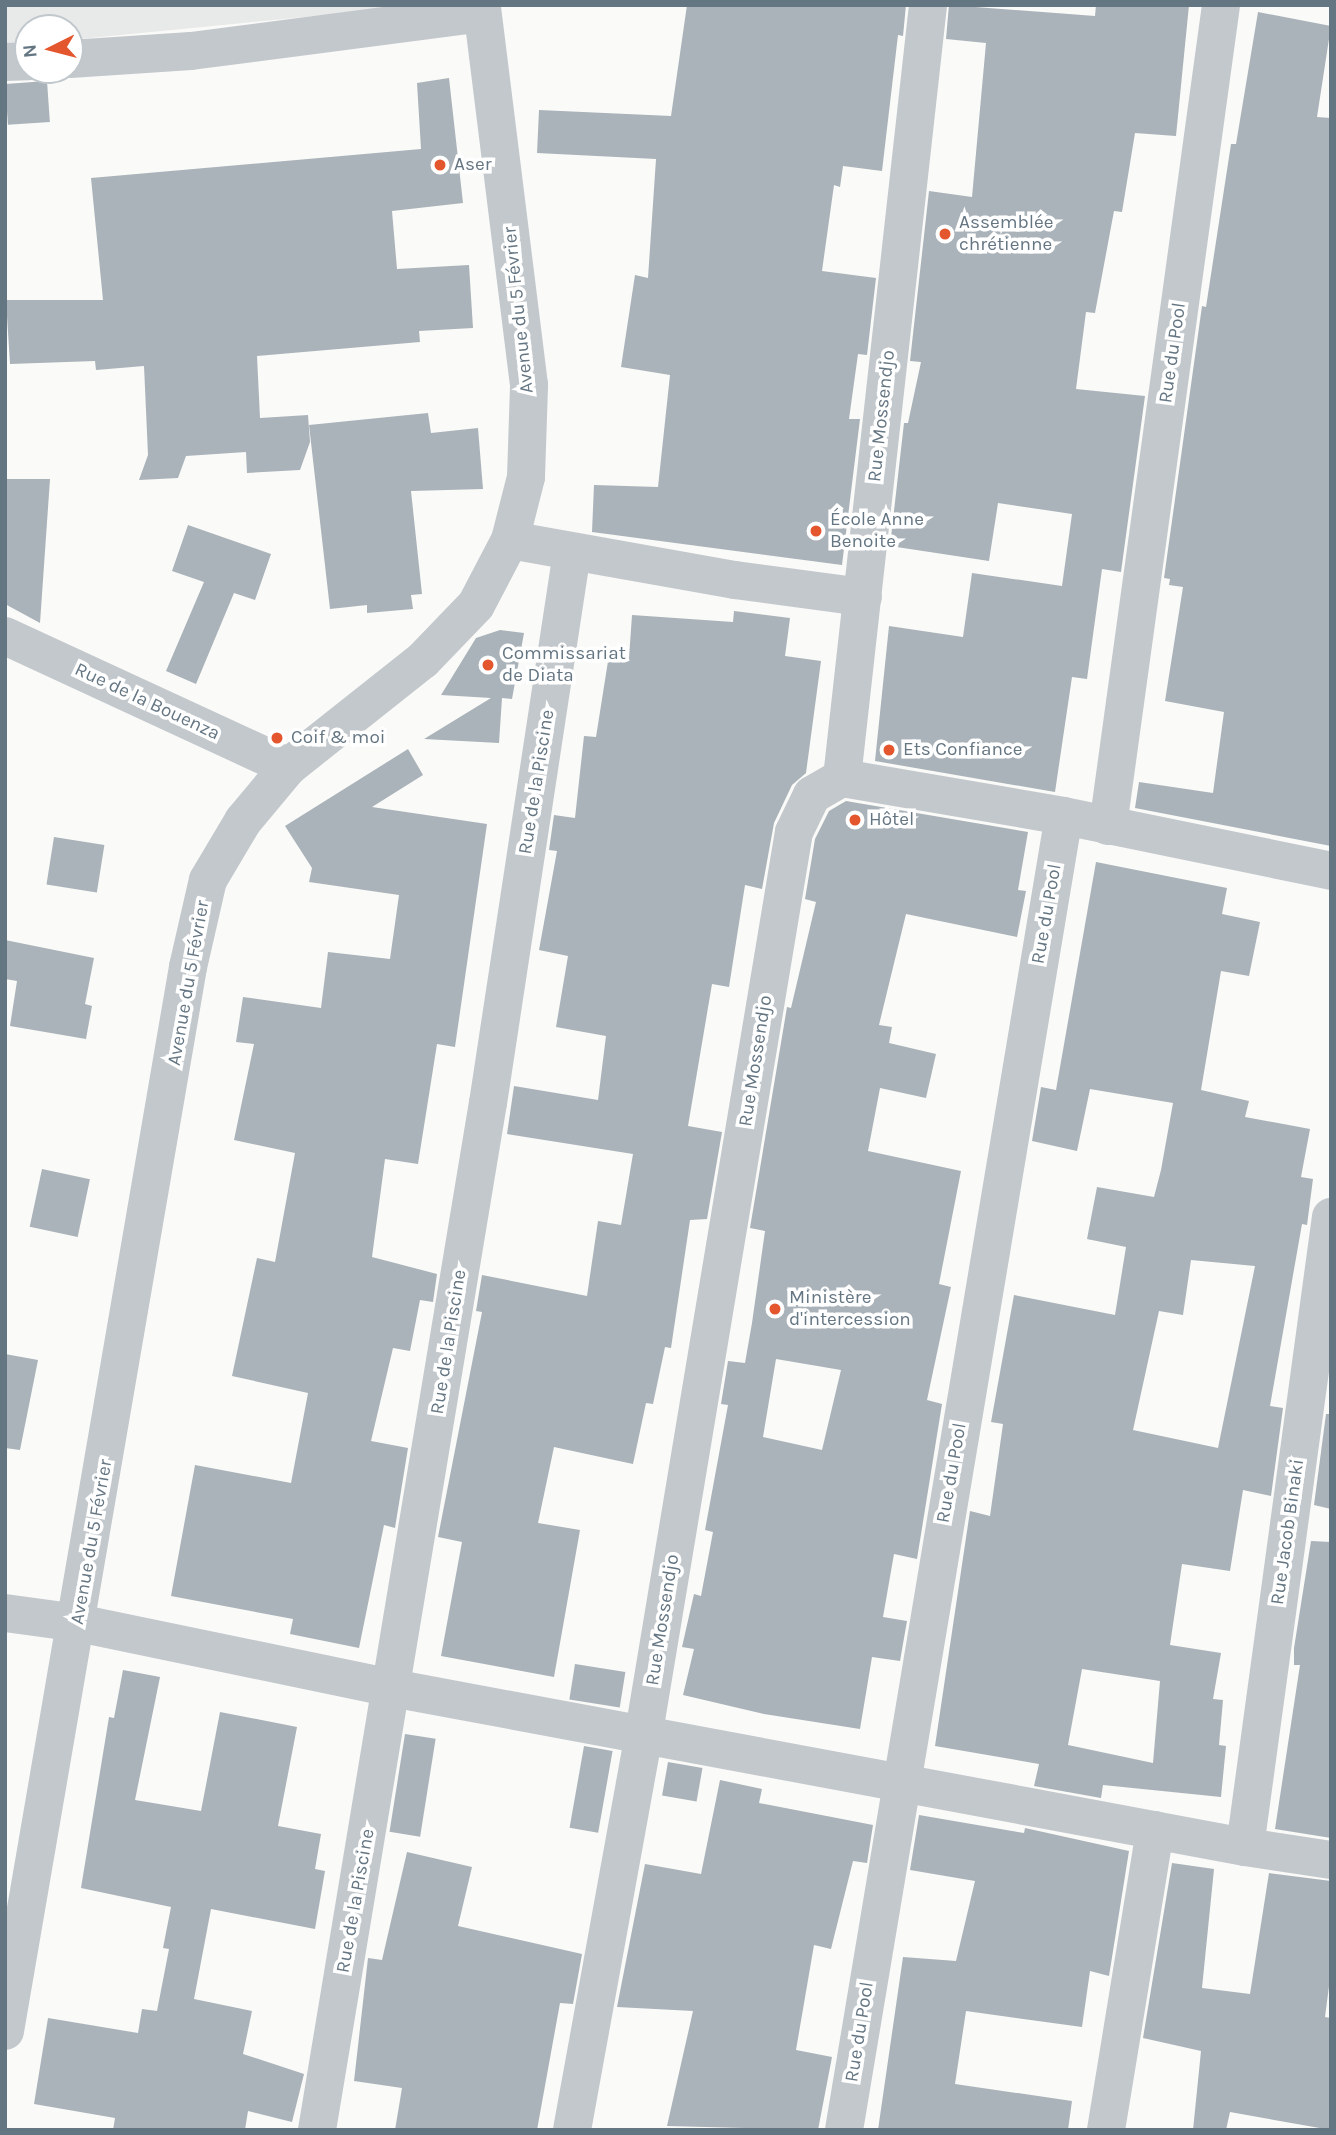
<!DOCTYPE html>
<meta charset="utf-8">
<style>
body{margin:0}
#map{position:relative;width:1336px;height:2135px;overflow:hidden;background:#fafaf8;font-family:Karla,sans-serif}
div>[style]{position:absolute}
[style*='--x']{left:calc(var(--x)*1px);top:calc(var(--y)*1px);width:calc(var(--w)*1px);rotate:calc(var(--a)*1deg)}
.built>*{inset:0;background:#e8e9e9}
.building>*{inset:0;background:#aab3b9;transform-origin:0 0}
.minor>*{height:38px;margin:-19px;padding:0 19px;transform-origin:19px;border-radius:19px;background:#c3c8cc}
.tertiary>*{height:38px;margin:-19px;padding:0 19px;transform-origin:19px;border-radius:19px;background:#c3c8cc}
.dots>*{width:19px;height:19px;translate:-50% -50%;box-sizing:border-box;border:4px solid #fff;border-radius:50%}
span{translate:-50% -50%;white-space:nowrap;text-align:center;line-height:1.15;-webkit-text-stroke:7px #fff;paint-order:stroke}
.poi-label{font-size:19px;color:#657683}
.left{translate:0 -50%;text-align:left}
.street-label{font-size:19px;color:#657683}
.frame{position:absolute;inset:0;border:7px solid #657683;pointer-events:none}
.north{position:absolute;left:14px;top:14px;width:70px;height:70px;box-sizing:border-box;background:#fff;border:2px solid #c1c8cd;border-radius:50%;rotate:264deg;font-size:19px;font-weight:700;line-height:28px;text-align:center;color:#657683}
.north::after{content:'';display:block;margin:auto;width:24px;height:32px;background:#e4572e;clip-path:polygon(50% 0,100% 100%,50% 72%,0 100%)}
</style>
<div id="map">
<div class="built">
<i style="clip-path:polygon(5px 5px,426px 5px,70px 40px,70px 28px,28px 28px,28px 44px,5px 46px)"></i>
</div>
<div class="building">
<i style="clip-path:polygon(687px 5px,906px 5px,903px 36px,898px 35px,882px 171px,843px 166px,840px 187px,834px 185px,822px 271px,876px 278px,867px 355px,858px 354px,849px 419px,860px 419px,842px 565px,592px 532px,594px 485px,658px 487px,670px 375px,621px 367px,635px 275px,648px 278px,656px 159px,537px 153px,539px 110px,671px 116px)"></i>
<i style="clip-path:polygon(949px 5px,1095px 16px,1096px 5px,1189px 5px,1176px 136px,1135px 133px,1122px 212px,1114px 211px,1095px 313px,1086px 312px,1076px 389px,1145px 396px,1121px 572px,1102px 569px,1087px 679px,1072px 677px,1055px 792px,875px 761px,889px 626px,963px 637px,972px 573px,1062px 586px,1072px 514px,998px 503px,989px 561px,890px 546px,904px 423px,908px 423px,921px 362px,910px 361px,929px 191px,972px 197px,986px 43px,946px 39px)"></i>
<i style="clip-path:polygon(1258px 12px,1331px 26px,1317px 117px,1331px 118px,1331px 846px,1135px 808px,1139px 782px,1213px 793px,1224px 712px,1165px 701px,1183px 587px,1169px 585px,1170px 579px,1164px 578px,1202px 306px,1206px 307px,1231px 144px,1236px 144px)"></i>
<i style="clip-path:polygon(449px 78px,463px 203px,392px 211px,397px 269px,469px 265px,473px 328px,419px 331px,420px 342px,257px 356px,260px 418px,308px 415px,310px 442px,300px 470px,247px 473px,246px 452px,186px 456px,178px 478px,139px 480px,148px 455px,144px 366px,96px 370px,95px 361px,10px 364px,6px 300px,103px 300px,91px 178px,421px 149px,417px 83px)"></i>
<i style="left:47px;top:81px;width:41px;height:42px;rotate:86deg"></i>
<i style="clip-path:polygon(428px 413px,431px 433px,478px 428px,483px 489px,411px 491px,422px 594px,411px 595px,413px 609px,367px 613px,367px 605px,330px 609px,309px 425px)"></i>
<i style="clip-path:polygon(5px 479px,50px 479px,40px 623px,5px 604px)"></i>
<i style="clip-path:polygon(188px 525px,271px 554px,255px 600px,234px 593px,196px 684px,166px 671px,204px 582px,172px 571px)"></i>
<i style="clip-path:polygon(734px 611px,790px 618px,785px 656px,821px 661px,806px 773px,792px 785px,774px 823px,762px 889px,745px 885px,729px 987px,712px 984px,688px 1126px,722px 1132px,707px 1219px,690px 1220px,671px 1348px,665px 1347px,653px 1404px,646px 1403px,633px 1464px,554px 1447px,538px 1523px,580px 1530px,554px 1677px,441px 1656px,462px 1542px,438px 1537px,482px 1312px,476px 1311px,482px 1275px,587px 1296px,598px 1221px,621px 1225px,633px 1154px,507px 1134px,514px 1086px,598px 1100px,606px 1036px,556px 1027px,568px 956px,539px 950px,557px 851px,549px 850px,554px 815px,575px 818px,584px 736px,596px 737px,609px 655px,629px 658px,632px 615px,733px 622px)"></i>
<i style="clip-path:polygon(500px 630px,524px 633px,512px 699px,502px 698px,499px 743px,424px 739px,491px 698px,441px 695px,476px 638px)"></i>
<i style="clip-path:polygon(408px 749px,423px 775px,372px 807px,487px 824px,455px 1047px,437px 1044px,418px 1164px,385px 1159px,372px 1257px,437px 1274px,433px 1302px,420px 1300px,410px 1351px,393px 1348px,371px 1441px,408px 1448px,395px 1528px,384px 1525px,359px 1648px,290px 1634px,293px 1619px,171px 1596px,195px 1465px,291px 1483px,308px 1393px,232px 1376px,257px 1258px,275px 1262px,295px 1153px,234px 1140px,254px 1044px,236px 1042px,243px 997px,321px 1008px,328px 952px,390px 959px,399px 895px,309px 882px,312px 868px,285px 826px)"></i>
<i style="clip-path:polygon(evenodd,846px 801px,1028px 832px,1018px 890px,1026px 891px,1017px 937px,906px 914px,879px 1025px,892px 1027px,889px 1043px,936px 1054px,926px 1098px,880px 1088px,868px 1151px,961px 1171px,939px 1284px,951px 1287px,927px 1400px,942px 1404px,917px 1559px,894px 1554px,883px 1617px,907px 1621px,900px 1661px,872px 1657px,860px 1729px,764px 1714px,683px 1695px,694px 1649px,682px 1647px,694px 1594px,701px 1596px,713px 1532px,705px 1530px,728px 1405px,721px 1404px,728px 1361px,745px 1363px,752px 1323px,765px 1231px,750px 1228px,787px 1007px,791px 1008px,816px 902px,805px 899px,815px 839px,829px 811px,846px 801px,776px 1359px,841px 1370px,822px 1450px,763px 1437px,776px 1359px)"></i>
<i style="left:54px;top:837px;width:51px;height:48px;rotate:9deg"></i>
<i style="clip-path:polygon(evenodd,1096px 862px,1227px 888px,1222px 914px,1260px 922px,1249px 976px,1221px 971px,1201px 1090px,1249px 1101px,1245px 1117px,1310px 1129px,1301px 1177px,1313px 1179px,1307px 1225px,1302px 1224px,1270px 1406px,1283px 1408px,1271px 1496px,1243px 1490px,1230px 1571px,1182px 1564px,1170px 1645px,1221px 1653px,1213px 1699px,1223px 1700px,1219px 1745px,1226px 1746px,1221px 1797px,1103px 1785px,1101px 1798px,1034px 1786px,1039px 1764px,935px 1746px,970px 1511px,990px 1516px,1003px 1424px,991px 1422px,1014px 1295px,1115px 1315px,1126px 1247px,1087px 1239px,1097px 1187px,1154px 1197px,1161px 1170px,1173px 1103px,1090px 1089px,1077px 1151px,1032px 1141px,1041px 1087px,1056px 1090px,1096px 862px,1191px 1260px,1255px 1266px,1218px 1448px,1133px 1430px,1159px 1311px,1183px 1315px,1191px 1260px,1096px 862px,1082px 1669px,1160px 1681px,1153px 1763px,1068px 1745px,1082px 1669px)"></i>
<i style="clip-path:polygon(5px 940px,94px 958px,85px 1004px,92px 1006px,86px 1039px,10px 1026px,17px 981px,5px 979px)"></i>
<i style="left:42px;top:1169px;width:49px;height:59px;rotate:12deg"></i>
<i style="clip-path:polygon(5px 1354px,38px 1360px,20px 1450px,5px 1448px)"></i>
<i style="clip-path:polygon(1326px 1414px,1331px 1414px,1331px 1509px,1314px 1505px)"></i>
<i style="clip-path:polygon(1311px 1541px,1331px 1542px,1331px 1838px,1275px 1829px,1300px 1665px,1294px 1665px,1294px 1648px)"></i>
<i style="left:575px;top:1664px;width:51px;height:36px;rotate:9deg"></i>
<i style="clip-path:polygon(123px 1670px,160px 1677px,135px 1800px,201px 1811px,220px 1712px,297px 1727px,278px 1826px,321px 1834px,315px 1869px,325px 1871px,315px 1929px,211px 1909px,194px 1999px,252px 2011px,243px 2054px,304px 2074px,292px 2122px,248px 2111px,245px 2130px,113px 2130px,115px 2118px,34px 2104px,48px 2018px,138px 2033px,142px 2009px,157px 2011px,169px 1949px,163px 1948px,171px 1907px,81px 1888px,109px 1717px,114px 1718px)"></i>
<i style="left:405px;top:1734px;width:31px;height:99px;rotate:9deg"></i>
<i style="left:584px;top:1746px;width:29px;height:83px;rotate:10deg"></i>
<i style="left:668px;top:1762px;width:35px;height:34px;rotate:10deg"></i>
<i style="clip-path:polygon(720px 1780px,762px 1789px,759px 1803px,873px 1825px,867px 1863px,853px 1861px,831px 1949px,814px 1945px,796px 2050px,832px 2057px,818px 2130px,667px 2126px,693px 2011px,617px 2007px,645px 1864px,701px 1874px)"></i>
<i style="clip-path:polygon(919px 1815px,1024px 1833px,1025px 1828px,1129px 1851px,1109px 1976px,1090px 1971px,1082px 2027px,966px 2011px,955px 2084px,1072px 2101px,1068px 2130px,878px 2130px,903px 1957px,956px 1961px,975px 1881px,910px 1870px)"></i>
<i style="clip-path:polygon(407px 1852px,472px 1867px,458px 1926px,582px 1954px,573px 2004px,560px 2003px,537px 2130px,395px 2130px,402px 2088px,354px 2081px,368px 1958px,382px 1960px)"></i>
<i style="clip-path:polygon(1172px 1863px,1214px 1869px,1202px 1988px,1250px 1994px,1269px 1873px,1331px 1881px,1331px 1971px,1325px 2017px,1331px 2018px,1331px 2130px,1230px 2112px,1226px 2130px,1193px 2130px,1201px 2051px,1143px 2038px)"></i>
</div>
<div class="minor">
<i style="--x:70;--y:59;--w:121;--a:-3.8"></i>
<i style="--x:191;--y:51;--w:293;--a:-7.4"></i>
<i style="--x:5;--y:62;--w:23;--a:-2"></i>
<i style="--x:510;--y:540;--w:229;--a:10.1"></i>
<i style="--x:735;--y:580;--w:129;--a:7.6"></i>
<i style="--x:5;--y:636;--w:312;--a:24.8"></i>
<i style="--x:842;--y:778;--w:778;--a:-83.65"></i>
<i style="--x:842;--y:778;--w:225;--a:9.7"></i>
<i style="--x:1064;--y:816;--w:273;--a:11.6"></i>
<i style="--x:1108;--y:826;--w:829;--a:-82.16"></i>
<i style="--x:5;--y:1613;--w:74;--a:7.8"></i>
<i style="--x:78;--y:1623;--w:321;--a:11.7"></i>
<i style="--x:392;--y:1688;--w:868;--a:10.56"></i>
<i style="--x:1245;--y:1847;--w:87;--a:8.6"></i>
<i style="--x:1245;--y:1847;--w:636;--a:-82.23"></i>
<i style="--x:317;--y:2130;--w:1041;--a:-80.55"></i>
<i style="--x:488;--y:1103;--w:557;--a:-81.33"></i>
<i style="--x:572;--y:2130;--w:404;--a:-79.7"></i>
<i style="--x:644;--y:1732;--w:912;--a:-80.54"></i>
<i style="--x:794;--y:832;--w:41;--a:-64.1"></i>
<i style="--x:812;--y:795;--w:34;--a:-30"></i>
<i style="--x:844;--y:2130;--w:1332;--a:-80.5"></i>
<i style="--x:1106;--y:2130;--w:304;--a:-80.7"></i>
</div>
<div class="tertiary">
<i style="--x:5;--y:2031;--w:1080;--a:-80.24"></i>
<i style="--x:188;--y:967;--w:89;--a:-77.1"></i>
<i style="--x:208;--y:880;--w:69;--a:-59.3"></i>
<i style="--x:243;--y:821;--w:70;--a:-50.2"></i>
<i style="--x:288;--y:767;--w:172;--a:-38.4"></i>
<i style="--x:423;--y:660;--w:76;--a:-46.1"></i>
<i style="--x:476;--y:605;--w:73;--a:-62.4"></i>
<i style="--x:510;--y:540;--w:65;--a:-75.7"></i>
<i style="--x:526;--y:477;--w:92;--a:-88.1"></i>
<i style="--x:529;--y:385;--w:383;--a:-97.1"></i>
</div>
<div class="dots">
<i style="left:440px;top:165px;background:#e4572e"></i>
<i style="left:945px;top:234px;background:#e4572e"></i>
<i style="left:816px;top:531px;background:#e4572e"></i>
<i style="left:488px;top:665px;background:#e4572e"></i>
<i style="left:277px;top:738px;background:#e4572e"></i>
<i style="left:889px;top:750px;background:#e4572e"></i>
<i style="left:855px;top:820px;background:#e4572e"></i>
<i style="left:775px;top:1309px;background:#e4572e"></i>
</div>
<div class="poi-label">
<span class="left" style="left:454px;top:165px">Aser</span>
<span class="left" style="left:959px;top:234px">Assemblée<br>chrétienne</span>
<span class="left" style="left:830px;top:531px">École Anne<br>Benoite</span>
<span class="left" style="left:502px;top:665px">Commissariat<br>de Diata</span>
<span class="left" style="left:291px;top:738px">Coif &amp; moi</span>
<span class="left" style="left:903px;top:750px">Ets Confiance</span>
<span class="left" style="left:869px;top:820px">Hôtel</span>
<span class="left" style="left:789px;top:1309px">Ministère<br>d'intercession</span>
</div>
<div class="street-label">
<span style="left:519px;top:310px;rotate:-96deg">Avenue du 5 Février</span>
<span style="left:1173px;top:353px;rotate:-82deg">Rue du Pool</span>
<span style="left:882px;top:416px;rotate:-84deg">Rue Mossendjo</span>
<span style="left:147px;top:702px;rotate:25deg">Rue de la Bouenza</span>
<span style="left:537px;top:782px;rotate:-81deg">Rue de la Piscine</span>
<span style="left:1047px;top:914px;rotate:-80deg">Rue du Pool</span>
<span style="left:189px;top:983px;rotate:-80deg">Avenue du 5 Février</span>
<span style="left:756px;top:1061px;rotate:-81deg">Rue Mossendjo</span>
<span style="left:449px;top:1342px;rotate:-81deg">Rue de la Piscine</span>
<span style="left:952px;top:1473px;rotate:-80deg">Rue du Pool</span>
<span style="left:1288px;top:1532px;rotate:-82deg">Rue Jacob Binaki</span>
<span style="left:92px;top:1542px;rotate:-80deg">Avenue du 5 Février</span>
<span style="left:663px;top:1620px;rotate:-81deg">Rue Mossendjo</span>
<span style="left:356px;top:1901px;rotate:-80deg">Rue de la Piscine</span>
<span style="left:860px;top:2032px;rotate:-81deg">Rue du Pool</span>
</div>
<div class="frame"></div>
<div class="north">N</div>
</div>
